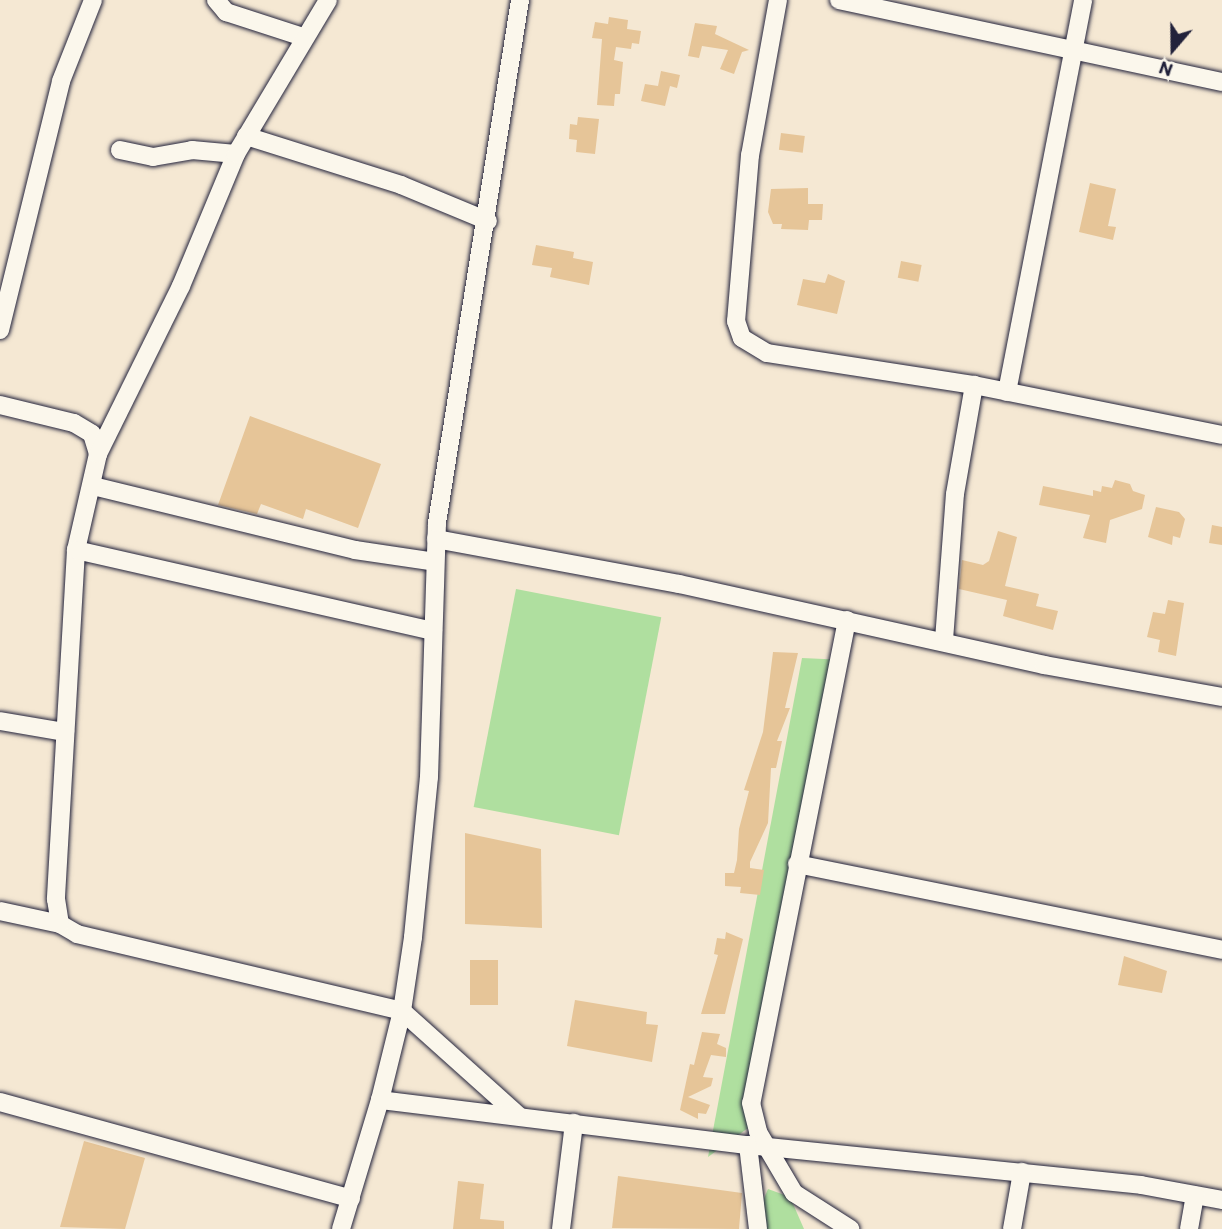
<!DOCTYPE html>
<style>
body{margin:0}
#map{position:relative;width:1222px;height:1229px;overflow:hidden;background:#f5e8d3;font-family:Itim,sans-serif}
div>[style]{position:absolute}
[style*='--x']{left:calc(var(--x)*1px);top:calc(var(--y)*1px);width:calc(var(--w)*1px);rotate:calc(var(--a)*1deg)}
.green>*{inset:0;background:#afdf9f;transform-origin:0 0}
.building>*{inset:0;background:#e6c598;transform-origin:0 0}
.roads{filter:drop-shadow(0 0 2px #22223b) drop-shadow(0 0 2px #22223b)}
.minor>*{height:18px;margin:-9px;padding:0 9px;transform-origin:9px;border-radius:9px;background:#fbf7ec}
span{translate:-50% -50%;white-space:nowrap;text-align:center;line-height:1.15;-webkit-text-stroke:6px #fbf7ec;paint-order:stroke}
.north{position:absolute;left:1138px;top:14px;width:70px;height:70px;-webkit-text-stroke:5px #fbf7ec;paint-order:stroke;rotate:200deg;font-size:19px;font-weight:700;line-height:28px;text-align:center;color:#22223b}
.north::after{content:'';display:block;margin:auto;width:24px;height:32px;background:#22223b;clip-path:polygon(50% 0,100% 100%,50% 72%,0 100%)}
</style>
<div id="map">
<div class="green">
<i style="left:516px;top:589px;width:148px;height:222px;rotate:11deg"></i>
<i style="clip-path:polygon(802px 658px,846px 660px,755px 1123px,708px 1157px)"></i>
<i style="clip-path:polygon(768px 1189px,790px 1197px,804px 1229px,761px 1229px,756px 1217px)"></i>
</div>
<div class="building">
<i style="clip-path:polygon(609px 17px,628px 20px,627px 29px,641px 31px,639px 44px,632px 43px,631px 49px,616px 47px,614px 60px,623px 62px,620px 94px,615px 94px,614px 106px,597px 105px,602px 39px,592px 38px,595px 22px,608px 24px)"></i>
<i style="clip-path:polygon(695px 23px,717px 26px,715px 34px,749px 50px,742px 52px,734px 74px,720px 69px,728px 50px,702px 46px,699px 58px,688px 56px)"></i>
<i style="clip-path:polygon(661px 71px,680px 75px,677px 88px,670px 86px,665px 106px,641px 101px,645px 84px,658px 86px)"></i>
<i style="clip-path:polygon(578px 117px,599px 119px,595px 154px,576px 152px,577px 140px,569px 139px,570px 124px,577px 125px)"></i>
<i style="left:781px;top:133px;width:24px;height:17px;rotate:7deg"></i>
<i style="clip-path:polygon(1090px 183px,1116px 189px,1108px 226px,1116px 227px,1113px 240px,1079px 232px)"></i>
<i style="clip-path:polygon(808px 188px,808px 204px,823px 204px,822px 220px,809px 220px,808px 230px,781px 229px,782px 224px,773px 224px,768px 212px,771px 189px)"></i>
<i style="clip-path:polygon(536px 245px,574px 252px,573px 258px,593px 262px,589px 285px,550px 277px,552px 268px,532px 265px)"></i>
<i style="left:901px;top:261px;width:21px;height:17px;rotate:11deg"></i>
<i style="clip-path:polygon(828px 274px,845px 281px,837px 314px,797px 305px,803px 279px,825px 283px)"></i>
<i style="clip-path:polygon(250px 416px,381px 464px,358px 528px,306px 509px,303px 519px,261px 504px,257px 514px,218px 505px)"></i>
<i style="clip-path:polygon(1115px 480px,1130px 484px,1133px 491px,1145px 495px,1142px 509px,1110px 520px,1106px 543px,1083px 538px,1090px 515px,1039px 505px,1043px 486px,1093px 496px,1093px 490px,1101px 492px,1102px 486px,1112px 488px)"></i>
<i style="clip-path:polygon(1156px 507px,1179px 512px,1185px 519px,1180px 538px,1173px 536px,1172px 545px,1148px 537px)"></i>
<i style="clip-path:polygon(1212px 525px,1222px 527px,1222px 545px,1209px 543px)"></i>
<i style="clip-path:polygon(998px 531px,1017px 537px,1005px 586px,1039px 594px,1036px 606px,1058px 611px,1053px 630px,1003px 616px,1007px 600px,959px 589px,962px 560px,983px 565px,989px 561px)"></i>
<i style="clip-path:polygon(1168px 600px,1184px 603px,1176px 656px,1158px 652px,1160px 640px,1147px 637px,1153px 612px,1165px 614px)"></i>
<i style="clip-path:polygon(773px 652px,798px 653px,785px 708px,790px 708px,777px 741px,782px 741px,776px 768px,771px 768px,768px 823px,750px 862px,750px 868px,764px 870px,760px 895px,740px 893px,741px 887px,725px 886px,725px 873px,734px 873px,737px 860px,739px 829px,749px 791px,744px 790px,763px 732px)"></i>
<i style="clip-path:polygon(465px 833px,541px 849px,542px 928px,465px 924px)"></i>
<i style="clip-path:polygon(726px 932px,743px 939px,725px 1014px,701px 1014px,718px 955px,714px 954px,717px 938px,725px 939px)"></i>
<i style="clip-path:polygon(1124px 956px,1167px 971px,1162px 993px,1118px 985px)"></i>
<i style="left:470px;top:960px;width:28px;height:45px"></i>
<i style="clip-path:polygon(575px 1000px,647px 1012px,646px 1024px,658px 1025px,652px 1062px,567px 1046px)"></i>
<i style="clip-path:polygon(702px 1032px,720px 1034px,717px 1044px,726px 1048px,726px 1057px,711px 1055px,703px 1077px,713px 1078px,711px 1086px,688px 1097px,710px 1105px,706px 1114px,698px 1113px,698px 1119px,680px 1110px,690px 1064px,694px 1065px)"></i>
<i style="clip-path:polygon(84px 1141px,145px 1158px,125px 1229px,60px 1227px)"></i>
<i style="clip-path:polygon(618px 1176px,742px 1193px,739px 1229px,612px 1228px)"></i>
<i style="clip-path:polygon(458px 1181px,484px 1184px,480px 1219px,504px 1221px,504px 1229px,453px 1229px)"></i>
</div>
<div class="roads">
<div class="minor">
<i style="--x:216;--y:0;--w:16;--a:50"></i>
<i style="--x:226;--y:12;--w:81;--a:18"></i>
<i style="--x:778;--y:0;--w:158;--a:100.2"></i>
<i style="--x:750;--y:155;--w:167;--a:94.8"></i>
<i style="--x:736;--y:321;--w:18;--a:71"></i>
<i style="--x:742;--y:338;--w:29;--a:31"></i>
<i style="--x:767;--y:353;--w:209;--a:8.8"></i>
<i style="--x:974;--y:385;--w:253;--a:11.4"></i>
<i style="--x:839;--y:0;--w:392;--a:12.1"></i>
<i style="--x:246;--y:136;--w:163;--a:17.5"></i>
<i style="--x:401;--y:185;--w:94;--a:22.5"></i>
<i style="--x:120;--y:150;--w:34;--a:12"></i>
<i style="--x:153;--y:157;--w:40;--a:-10"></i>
<i style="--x:192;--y:150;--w:44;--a:5.2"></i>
<i style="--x:0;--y:330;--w:256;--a:-76.2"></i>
<i style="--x:61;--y:81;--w:87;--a:-68.4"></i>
<i style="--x:1007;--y:392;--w:399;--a:-79"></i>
<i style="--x:0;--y:405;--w:76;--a:13.7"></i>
<i style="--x:74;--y:423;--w:21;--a:31"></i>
<i style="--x:92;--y:434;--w:21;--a:73"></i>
<i style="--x:98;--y:454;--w:98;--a:102.9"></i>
<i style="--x:76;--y:550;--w:350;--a:93.3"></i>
<i style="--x:56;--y:899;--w:25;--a:81"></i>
<i style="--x:60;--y:924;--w:20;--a:30"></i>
<i style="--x:77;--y:934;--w:334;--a:13.3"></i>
<i style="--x:402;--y:1011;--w:157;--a:41.9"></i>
<i style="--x:98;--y:454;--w:187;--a:-63.7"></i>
<i style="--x:181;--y:286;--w:143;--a:-67.4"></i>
<i style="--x:236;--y:154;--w:179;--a:-59.1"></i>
<i style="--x:93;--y:486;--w:270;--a:13.7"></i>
<i style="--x:355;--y:550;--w:81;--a:8.5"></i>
<i style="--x:436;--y:539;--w:247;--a:10.5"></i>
<i style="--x:679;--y:584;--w:374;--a:12.5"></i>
<i style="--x:1044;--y:665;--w:181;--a:10.2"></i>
<i style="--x:76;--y:550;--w:366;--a:12.8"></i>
<i style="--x:847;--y:620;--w:492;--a:101.2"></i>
<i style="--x:751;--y:1103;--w:30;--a:76"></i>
<i style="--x:758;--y:1132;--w:71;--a:59.5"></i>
<i style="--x:794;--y:1193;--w:67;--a:32.7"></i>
<i style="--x:944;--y:640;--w:146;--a:-85.7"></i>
<i style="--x:955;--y:494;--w:111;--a:-80.1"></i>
<i style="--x:0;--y:721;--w:66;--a:9.6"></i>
<i style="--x:797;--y:864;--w:434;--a:11.4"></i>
<i style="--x:0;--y:911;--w:61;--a:12.2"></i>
<i style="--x:380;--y:1100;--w:371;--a:7"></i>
<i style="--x:748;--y:1145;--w:395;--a:5.8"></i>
<i style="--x:1141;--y:1185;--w:82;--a:10.5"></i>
<i style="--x:0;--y:1102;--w:364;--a:15.4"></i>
<i style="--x:748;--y:1145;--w:85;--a:83.2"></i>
<i style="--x:341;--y:1229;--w:135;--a:-73.2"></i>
<i style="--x:380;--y:1100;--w:92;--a:-76.1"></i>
<i style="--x:402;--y:1011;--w:75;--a:-81.5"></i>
<i style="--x:413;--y:937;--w:161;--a:-84.3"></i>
<i style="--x:429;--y:777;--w:254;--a:-88.2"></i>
<i style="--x:437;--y:523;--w:530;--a:-80.98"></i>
<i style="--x:561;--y:1229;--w:107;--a:-83"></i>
<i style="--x:1012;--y:1229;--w:58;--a:-80"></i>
<i style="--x:1189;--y:1229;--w:34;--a:-80"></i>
</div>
</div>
<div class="north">N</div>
</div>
